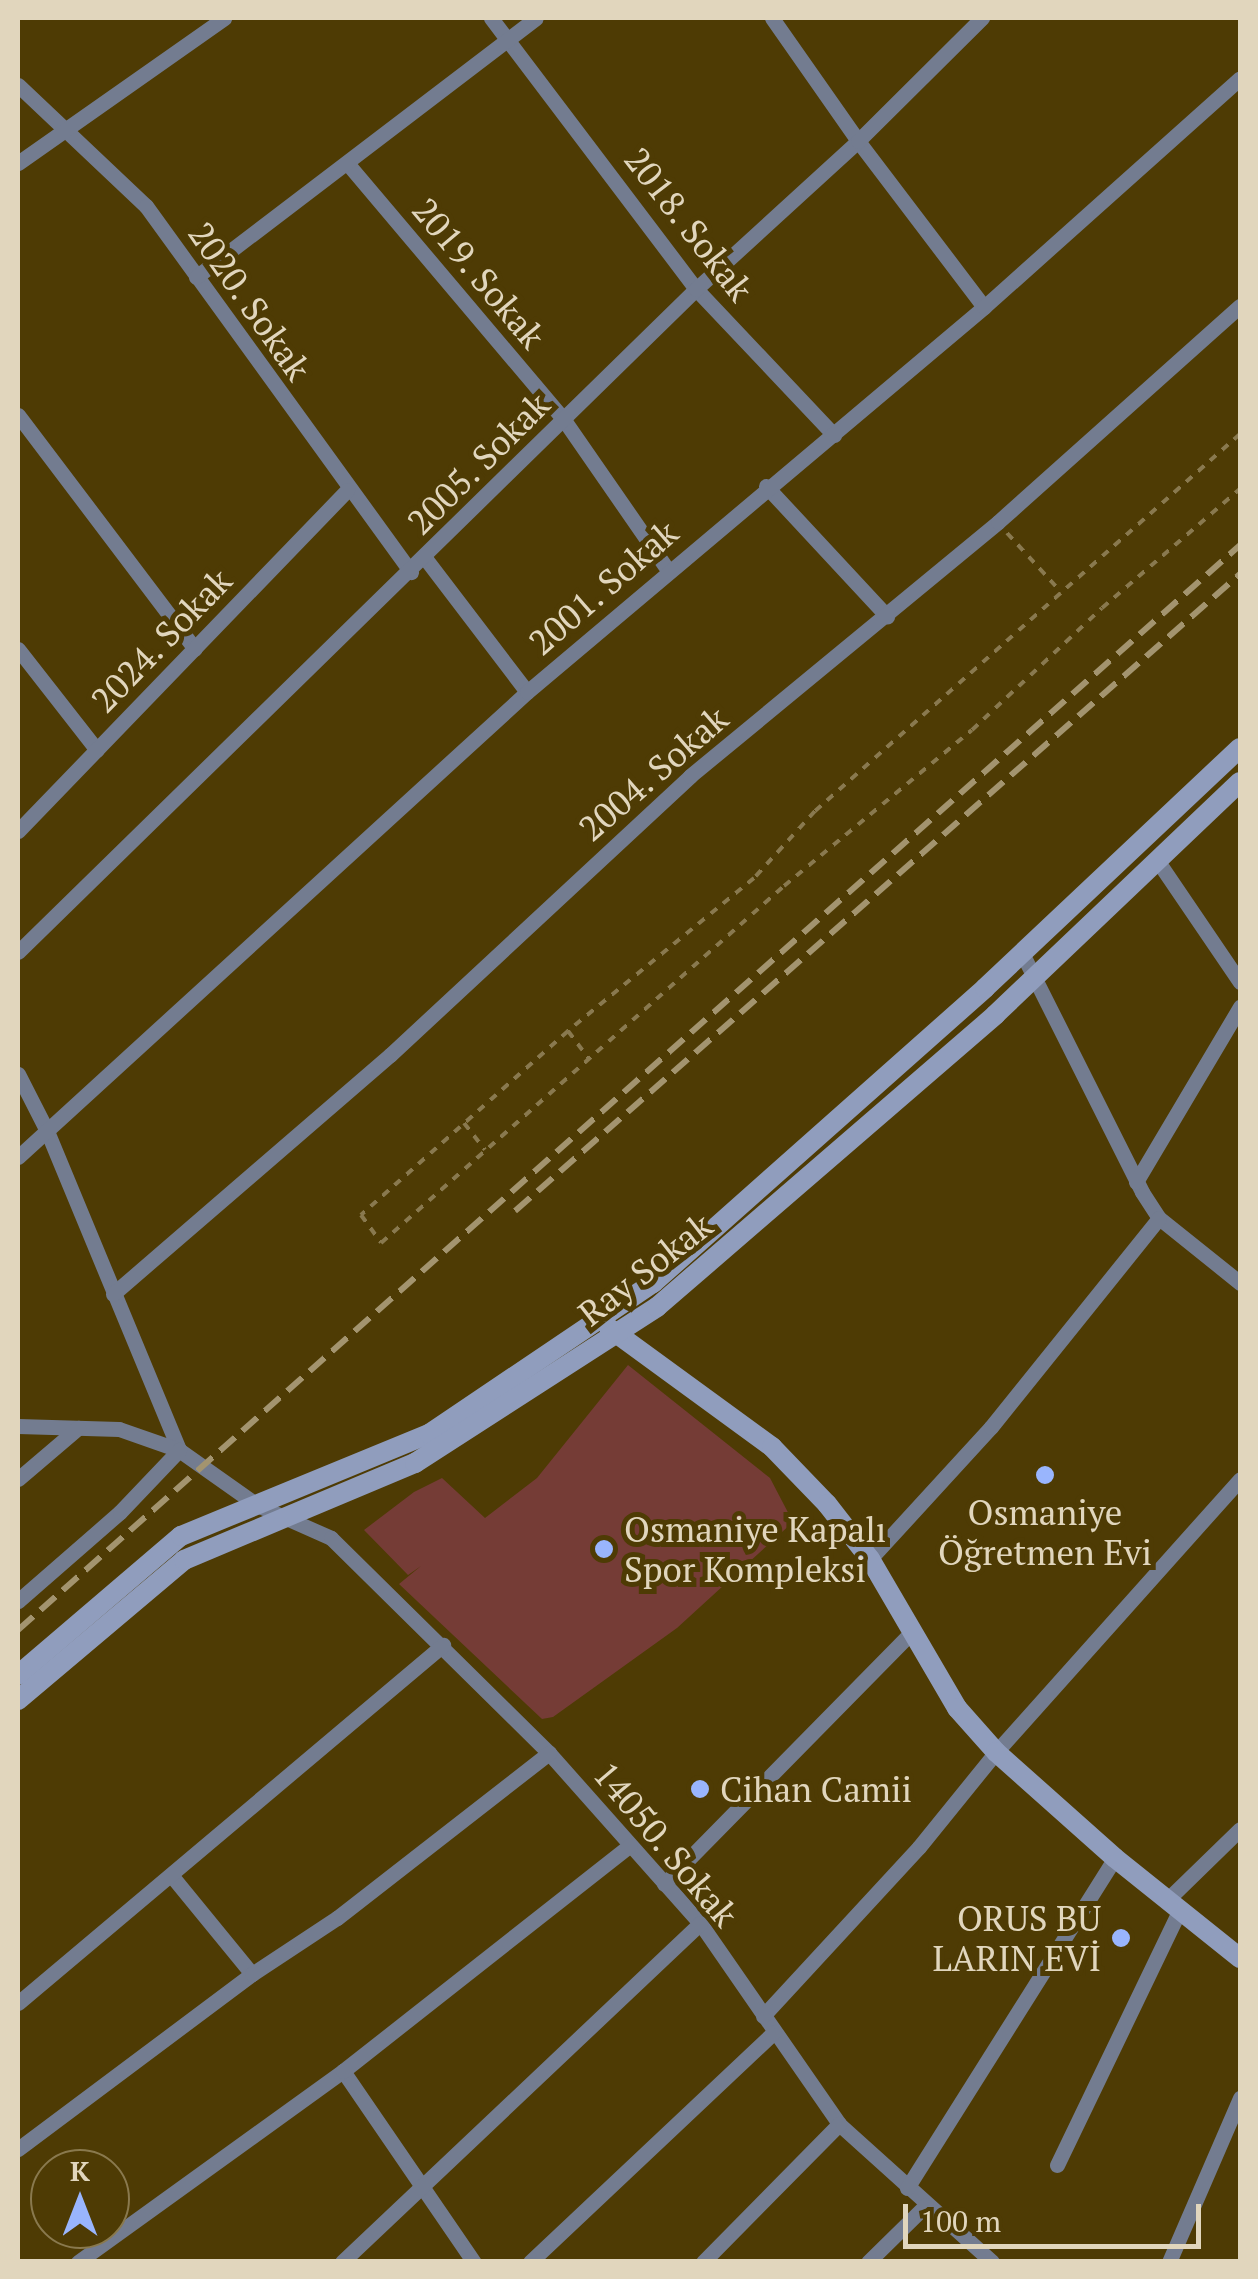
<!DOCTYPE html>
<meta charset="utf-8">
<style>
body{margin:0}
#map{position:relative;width:1258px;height:2279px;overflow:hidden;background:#4e3b04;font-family:"PT Serif",serif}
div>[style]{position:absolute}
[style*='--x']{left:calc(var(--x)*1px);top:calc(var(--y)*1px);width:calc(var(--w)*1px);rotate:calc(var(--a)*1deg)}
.green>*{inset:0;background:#753c36}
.path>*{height:4px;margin-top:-2px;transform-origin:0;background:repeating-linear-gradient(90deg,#89794f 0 8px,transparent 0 16px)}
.street>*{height:15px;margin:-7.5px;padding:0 7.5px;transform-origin:7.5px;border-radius:7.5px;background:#737c90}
.secondary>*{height:20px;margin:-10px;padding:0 10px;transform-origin:10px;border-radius:10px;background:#909dbd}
.rail>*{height:6px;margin-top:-3px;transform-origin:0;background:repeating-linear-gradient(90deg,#a3946f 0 20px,transparent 0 30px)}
.dots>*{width:28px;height:28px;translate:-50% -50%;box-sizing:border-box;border:5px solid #4e3b04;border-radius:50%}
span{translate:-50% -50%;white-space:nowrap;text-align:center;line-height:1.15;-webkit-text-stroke:10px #4e3b04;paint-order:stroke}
.street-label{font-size:35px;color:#e1d6bd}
.poi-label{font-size:35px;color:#e1d6bd}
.left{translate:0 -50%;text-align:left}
.right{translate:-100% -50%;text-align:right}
.frame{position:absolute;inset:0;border:20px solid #e1d6bd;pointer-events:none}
.north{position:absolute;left:30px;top:2149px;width:100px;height:100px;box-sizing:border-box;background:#4e3b04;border:2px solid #89794e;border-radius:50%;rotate:0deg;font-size:28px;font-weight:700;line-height:40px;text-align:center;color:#e1d6bd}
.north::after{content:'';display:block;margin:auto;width:35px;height:45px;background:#99b5fd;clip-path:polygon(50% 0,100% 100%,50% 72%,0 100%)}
.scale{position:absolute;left:903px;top:2204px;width:298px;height:45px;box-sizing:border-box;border:5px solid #e1d6bd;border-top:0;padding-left:12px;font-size:30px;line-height:35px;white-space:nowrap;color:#e1d6bd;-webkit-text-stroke:8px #4e3b04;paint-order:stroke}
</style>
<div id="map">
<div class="green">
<i style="clip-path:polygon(628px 1365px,770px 1478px,793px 1522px,677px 1628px,553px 1717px,542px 1719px,399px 1584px,421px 1566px,408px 1575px,364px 1530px,414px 1492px,442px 1478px,485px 1518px,537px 1478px)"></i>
</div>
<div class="path">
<i style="--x:1240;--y:434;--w:568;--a:138.43"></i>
<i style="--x:815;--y:811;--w:91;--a:132.3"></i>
<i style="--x:754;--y:878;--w:241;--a:140.6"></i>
<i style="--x:568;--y:1031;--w:277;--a:138.4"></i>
<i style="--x:361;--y:1215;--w:34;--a:54"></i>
<i style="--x:381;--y:1243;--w:538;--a:-41.54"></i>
<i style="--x:784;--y:886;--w:244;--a:-39.7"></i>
<i style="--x:972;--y:730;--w:178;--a:-43.2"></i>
<i style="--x:1102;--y:608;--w:182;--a:-40.8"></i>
<i style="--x:1007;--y:533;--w:80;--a:47.5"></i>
<i style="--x:568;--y:1031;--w:34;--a:53"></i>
<i style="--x:464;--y:1123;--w:34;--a:52"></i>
</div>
<div class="street">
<i style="--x:491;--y:18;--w:340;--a:52.9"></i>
<i style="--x:696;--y:289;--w:201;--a:46.6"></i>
<i style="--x:772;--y:18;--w:150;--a:55"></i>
<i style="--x:858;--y:141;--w:208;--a:52.8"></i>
<i style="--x:18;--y:85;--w:176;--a:43.4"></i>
<i style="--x:146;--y:206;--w:452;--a:54.1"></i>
<i style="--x:18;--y:163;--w:252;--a:-35.1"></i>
<i style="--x:347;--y:163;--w:336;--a:49.8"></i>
<i style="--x:564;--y:420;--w:183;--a:55.3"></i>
<i style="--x:196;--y:277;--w:427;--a:-37.3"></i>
<i style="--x:18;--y:415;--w:293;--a:52.9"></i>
<i style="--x:766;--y:486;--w:178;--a:47.1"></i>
<i style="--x:425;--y:558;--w:168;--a:52.7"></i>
<i style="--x:18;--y:649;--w:128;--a:52"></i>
<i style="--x:18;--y:831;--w:474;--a:-46"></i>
<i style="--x:1159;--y:863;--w:144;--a:55.8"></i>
<i style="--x:18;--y:952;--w:948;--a:-44.36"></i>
<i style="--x:696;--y:289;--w:219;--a:-42.4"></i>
<i style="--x:858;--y:141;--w:175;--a:-44.8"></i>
<i style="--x:1022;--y:953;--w:267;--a:63.3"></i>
<i style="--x:1142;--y:1192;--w:31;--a:57"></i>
<i style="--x:1159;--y:1218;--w:104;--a:38.7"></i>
<i style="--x:18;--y:1074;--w:64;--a:63"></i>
<i style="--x:47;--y:1131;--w:345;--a:67.5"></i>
<i style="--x:18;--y:1157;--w:689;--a:-42.41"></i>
<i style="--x:527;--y:692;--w:598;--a:-40.11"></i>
<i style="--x:984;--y:307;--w:343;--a:-41.8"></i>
<i style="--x:1136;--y:1182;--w:204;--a:-59.3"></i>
<i style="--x:113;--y:1294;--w:366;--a:-40.8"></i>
<i style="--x:390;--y:1055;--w:410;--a:-42.9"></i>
<i style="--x:690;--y:776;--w:399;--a:-39.5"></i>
<i style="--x:998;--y:522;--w:324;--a:-41.8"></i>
<i style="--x:18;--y:1426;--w:101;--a:1.7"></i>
<i style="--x:119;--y:1429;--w:64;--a:19.3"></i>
<i style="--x:179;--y:1450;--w:95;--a:35.2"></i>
<i style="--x:257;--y:1505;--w:81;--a:24"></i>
<i style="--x:331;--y:1538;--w:306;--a:44.6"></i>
<i style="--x:549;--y:1753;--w:227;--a:48.4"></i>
<i style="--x:700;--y:1923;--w:244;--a:55.3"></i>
<i style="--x:839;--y:2124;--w:206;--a:42"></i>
<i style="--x:18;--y:1479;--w:79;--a:-40.4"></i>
<i style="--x:870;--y:1559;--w:179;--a:-47.5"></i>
<i style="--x:991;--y:1427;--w:268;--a:-51.2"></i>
<i style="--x:18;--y:1601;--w:135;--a:-41.1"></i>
<i style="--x:120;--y:1512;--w:86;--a:-46.4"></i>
<i style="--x:171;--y:1875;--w:128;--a:50.7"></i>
<i style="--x:664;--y:1884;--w:351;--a:-45.5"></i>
<i style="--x:1166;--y:1901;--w:103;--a:-44.2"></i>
<i style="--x:18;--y:2003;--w:556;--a:-40.11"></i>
<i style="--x:763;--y:2016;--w:230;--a:-47.3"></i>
<i style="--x:919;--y:1847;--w:122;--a:-51"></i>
<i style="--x:996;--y:1752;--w:366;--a:-48.2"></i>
<i style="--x:343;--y:2071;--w:232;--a:55.6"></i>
<i style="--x:18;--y:2149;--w:292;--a:-36.8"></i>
<i style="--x:252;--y:1974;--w:102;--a:-33.4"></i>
<i style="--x:337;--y:1918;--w:269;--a:-37.9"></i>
<i style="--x:1057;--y:2165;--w:281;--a:-64.3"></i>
<i style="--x:907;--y:2188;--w:390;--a:-57.8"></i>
<i style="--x:78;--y:2262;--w:327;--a:-35.8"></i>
<i style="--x:343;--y:2071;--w:365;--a:-38.2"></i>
<i style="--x:342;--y:2262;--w:493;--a:-43.4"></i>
<i style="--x:530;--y:2262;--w:335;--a:-43.3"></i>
<i style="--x:703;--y:2262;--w:194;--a:-45.4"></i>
<i style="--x:868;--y:2262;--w:81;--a:-44.5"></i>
<i style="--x:1169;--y:2262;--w:179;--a:-66.6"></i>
</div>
<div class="secondary">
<i style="--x:609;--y:1328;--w:202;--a:36.1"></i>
<i style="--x:772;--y:1447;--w:79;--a:46"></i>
<i style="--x:827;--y:1504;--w:70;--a:52"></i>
<i style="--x:870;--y:1559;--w:173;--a:59.7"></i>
<i style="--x:957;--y:1708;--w:59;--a:48.4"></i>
<i style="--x:996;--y:1752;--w:159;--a:41.7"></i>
<i style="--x:1115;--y:1858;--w:160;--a:38.7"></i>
<i style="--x:18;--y:1675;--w:214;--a:-40.5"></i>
<i style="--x:181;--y:1536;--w:268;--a:-22.4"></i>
<i style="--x:429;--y:1434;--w:270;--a:-34"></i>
<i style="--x:653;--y:1283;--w:444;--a:-41.6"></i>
<i style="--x:985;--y:988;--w:350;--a:-43.3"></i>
<i style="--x:18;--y:1700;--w:217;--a:-40.1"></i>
<i style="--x:184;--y:1560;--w:251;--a:-22.8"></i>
<i style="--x:415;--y:1463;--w:288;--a:-32.8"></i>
<i style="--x:657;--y:1307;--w:447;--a:-40.8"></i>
<i style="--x:995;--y:1015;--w:338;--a:-43.6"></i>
</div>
<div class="rail">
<i style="--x:515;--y:1211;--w:965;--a:-41.3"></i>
<i style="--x:18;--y:1630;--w:1634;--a:-41.6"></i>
</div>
<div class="dots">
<i style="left:1045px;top:1475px;background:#99b5fd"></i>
<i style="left:604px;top:1549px;background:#99b5fd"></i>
<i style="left:700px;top:1789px;background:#99b5fd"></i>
<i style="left:1121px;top:1938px;background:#99b5fd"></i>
</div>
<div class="street-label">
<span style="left:689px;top:224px;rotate:52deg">2018. Sokak</span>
<span style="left:479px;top:273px;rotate:50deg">2019. Sokak</span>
<span style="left:250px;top:301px;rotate:55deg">2020. Sokak</span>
<span style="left:478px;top:463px;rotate:-45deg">2005. Sokak</span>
<span style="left:603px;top:587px;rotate:-41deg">2001. Sokak</span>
<span style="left:161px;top:640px;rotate:-46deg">2024. Sokak</span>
<span style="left:653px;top:773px;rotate:-41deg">2004. Sokak</span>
<span style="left:645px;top:1269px;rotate:-38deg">Ray Sokak</span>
<span style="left:666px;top:1844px;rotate:50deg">14050. Sokak</span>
</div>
<div class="poi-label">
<span style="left:1045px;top:1532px">Osmaniye<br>Öğretmen Evi</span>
<span class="left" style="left:624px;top:1549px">Osmaniye Kapalı<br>Spor Kompleksi</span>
<span class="left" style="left:720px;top:1789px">Cihan Camii</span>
<span class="right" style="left:1101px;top:1938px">ORUS BU<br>LARIN EVİ</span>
</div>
<div class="frame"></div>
<div class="north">K</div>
<div class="scale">100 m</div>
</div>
